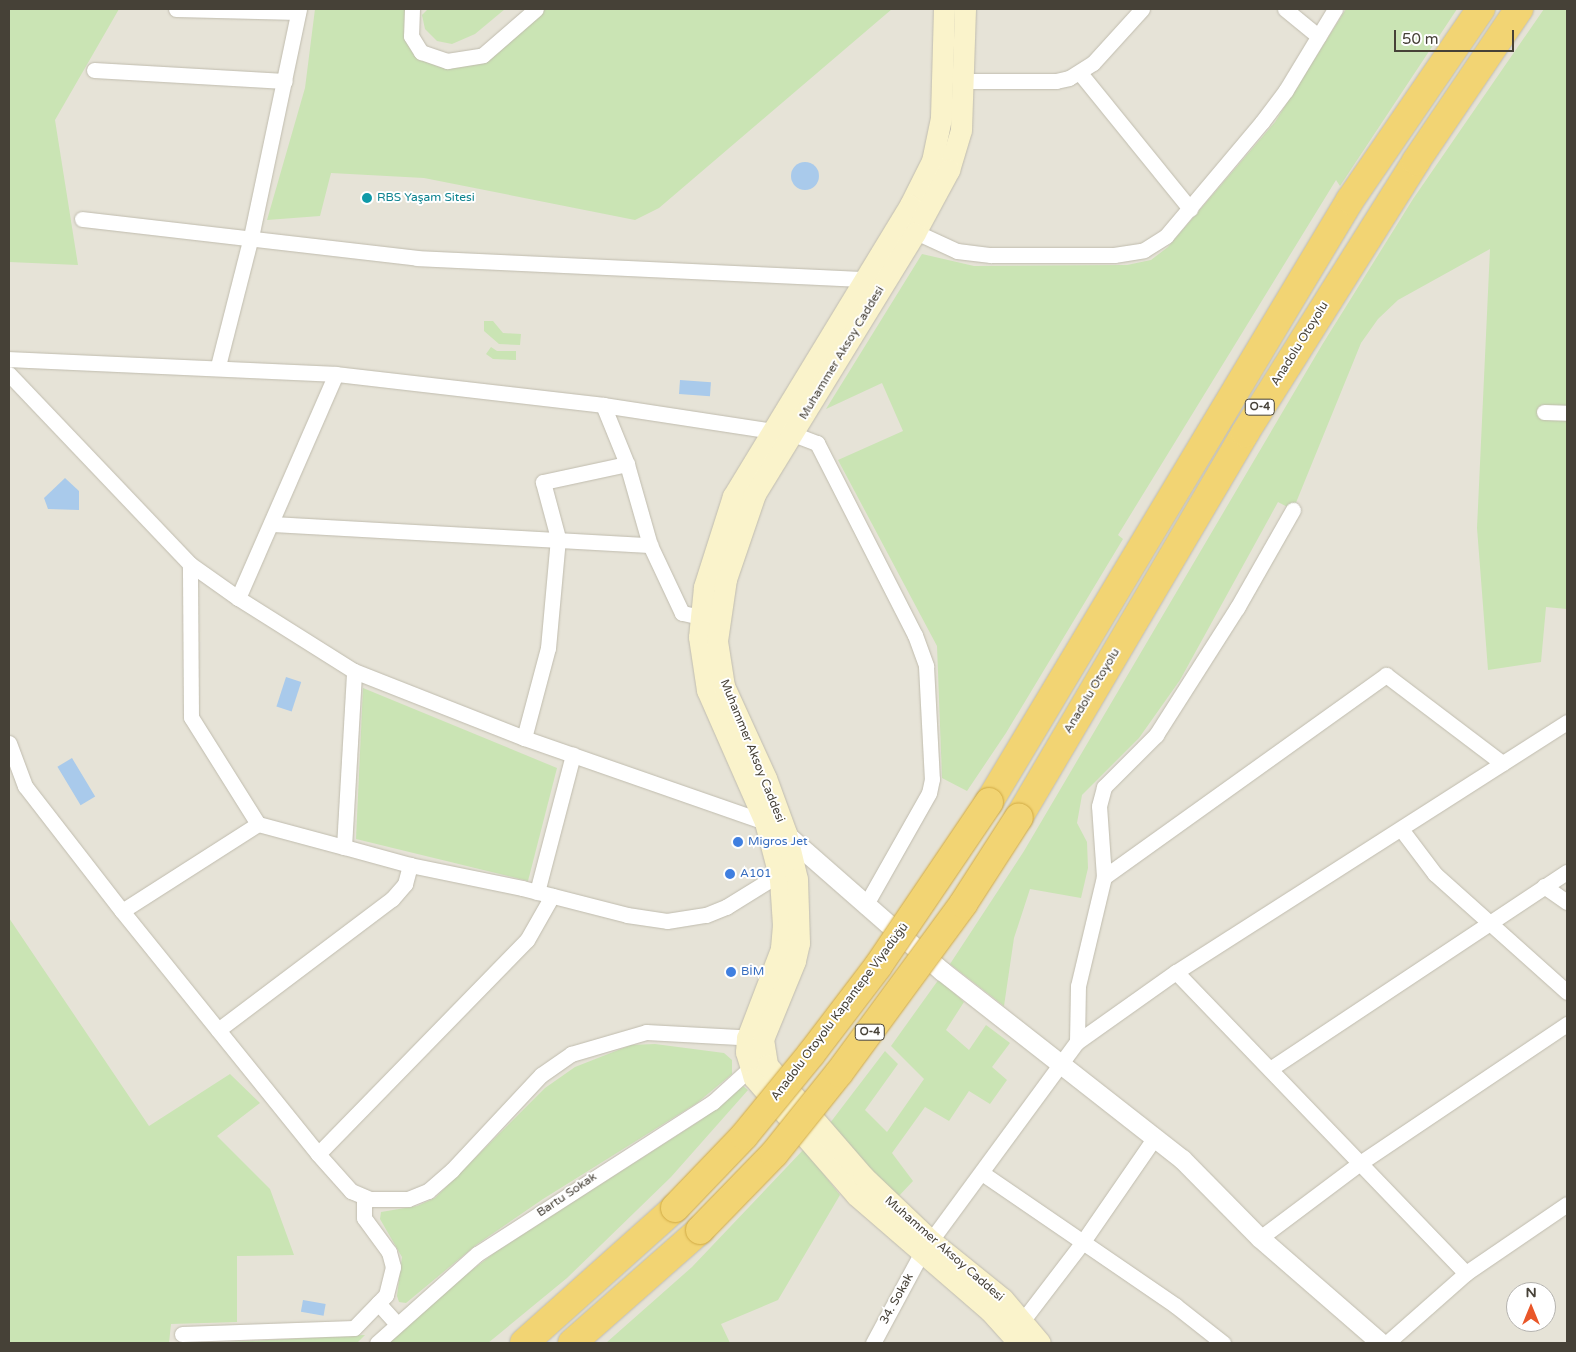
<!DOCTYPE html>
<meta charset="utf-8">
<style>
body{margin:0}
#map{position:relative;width:1576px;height:1352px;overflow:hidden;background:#f3f0e8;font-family:"Varela Round",sans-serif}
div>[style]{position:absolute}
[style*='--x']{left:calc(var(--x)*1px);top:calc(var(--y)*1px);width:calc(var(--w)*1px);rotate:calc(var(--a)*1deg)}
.residential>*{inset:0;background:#e6e3d7}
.green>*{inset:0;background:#cae4b4}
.water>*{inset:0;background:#a9caeb;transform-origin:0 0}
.round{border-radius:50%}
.roads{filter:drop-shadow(0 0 1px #c0bcae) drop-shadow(0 0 1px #c0bcae)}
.minor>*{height:15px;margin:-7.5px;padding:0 7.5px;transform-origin:7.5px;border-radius:7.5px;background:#fff}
.tertiary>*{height:19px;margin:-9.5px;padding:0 9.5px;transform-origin:9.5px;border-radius:9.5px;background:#fff}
.secondary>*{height:21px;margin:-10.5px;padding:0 10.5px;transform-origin:10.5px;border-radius:10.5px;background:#faf3cb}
.motorway>*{height:28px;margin:-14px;padding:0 14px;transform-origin:14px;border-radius:14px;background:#f2d473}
.bridges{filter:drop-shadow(0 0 1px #d1aa44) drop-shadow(0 0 1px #d1aa44)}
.motorway-bridge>*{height:28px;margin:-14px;padding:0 14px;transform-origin:14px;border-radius:14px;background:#f2d473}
.dots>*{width:14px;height:14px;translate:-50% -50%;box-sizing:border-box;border:2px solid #fff;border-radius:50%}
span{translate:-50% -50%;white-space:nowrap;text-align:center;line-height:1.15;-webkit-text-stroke:4px #fff;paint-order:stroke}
.shield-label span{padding:1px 4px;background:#fff;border:1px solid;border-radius:4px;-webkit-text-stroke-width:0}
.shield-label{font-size:11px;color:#464137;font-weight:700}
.culture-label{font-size:12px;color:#0d838f}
.left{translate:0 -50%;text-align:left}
.street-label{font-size:12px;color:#464137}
.shop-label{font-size:12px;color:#366cbe}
.frame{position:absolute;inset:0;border:10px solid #464137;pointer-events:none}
.north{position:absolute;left:1506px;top:1282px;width:50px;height:50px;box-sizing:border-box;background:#fff;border:1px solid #b5b3af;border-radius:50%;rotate:0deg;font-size:14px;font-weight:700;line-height:20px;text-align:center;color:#464137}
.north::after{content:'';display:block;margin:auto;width:18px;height:22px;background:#e95729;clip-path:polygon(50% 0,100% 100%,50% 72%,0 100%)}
.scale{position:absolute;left:1394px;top:30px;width:120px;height:22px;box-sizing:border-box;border:2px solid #464137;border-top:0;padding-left:6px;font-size:15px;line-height:18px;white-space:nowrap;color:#464137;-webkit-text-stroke:4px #fff;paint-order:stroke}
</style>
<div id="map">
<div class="residential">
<i style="clip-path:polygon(evenodd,37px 9px,1567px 9px,1567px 1343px,9px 1343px,9px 32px,37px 9px,1516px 1292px,1546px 1292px,1546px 1322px,1516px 1322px,1516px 1292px)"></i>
</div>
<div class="green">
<i style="clip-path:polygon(9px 9px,119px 9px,55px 120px,78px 265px,9px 262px)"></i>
<i style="clip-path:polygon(315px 9px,411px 9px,411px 36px,447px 61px,483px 55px,536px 9px,892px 9px,659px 208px,635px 220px,424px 178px,331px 173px,320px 216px,267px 220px,305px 88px)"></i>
<i style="clip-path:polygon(428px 9px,505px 9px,475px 34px,452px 44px,437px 41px,425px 29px,422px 15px)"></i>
<i style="clip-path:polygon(1346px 9px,1457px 9px,1340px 186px,1336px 180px,1118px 535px,1123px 539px,1006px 733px,967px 791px,942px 778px,937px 646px,838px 460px,903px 431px,882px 383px,826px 409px,922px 254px,974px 266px,1127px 265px,1151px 260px,1168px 247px,1275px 122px)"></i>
<i style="clip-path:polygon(1544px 9px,1567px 9px,1567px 609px,1546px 607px,1541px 662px,1488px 670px,1477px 528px,1490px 249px,1398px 300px,1378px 319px,1361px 343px,1293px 510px,1278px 502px,1180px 680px,1139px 738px,1082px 795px,1077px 823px,1087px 842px,1088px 868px,1081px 898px,1030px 889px,1014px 938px,1004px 1006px,950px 964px,1024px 851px,1322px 345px,1413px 199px)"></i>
<i style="clip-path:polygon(484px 321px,493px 321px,503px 333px,521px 334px,520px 345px,499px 344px,484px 331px)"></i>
<i style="clip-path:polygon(491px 347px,497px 351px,516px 351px,516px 360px,493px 359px,486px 354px)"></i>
<i style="clip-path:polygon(363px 688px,557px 768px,528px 881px,356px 839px)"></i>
<i style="clip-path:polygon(9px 918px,149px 1126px,230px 1074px,260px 1103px,217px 1136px,270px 1189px,294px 1255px,237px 1256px,237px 1322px,171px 1324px,169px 1343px,9px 1343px)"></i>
<i style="clip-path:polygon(939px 979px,964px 1002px,946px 1030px,969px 1050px,986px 1025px,1010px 1043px,992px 1067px,1007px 1080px,990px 1104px,969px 1091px,949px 1121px,925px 1107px,892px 1153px,913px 1181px,896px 1199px,830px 1123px,885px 1051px,898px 1064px,865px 1110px,887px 1132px,924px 1079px,891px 1046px)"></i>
<i style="clip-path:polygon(655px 1044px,724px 1053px,732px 1060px,732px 1074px,697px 1103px,543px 1199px,476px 1245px,406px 1303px,399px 1302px,397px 1296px,402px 1257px,380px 1219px,381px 1212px,417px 1206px,435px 1198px,545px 1088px,575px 1067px,631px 1045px)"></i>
<i style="clip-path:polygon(743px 1086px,748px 1090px,671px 1177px,567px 1278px,488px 1343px,389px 1343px,447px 1289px,497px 1251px,701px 1120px)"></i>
<i style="clip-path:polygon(804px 1149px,840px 1195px,778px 1300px,721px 1324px,730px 1343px,606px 1343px,692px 1267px)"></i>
<i style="clip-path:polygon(365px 1335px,357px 1343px,208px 1343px)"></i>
</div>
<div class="water">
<i class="round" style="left:791px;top:162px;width:28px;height:28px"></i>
<i style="left:680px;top:380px;width:31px;height:14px;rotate:4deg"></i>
<i style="clip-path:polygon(65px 478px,79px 491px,79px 510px,48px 509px,44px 498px)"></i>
<i style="left:286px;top:677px;width:16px;height:31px;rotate:18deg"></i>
<i style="left:72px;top:758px;width:45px;height:17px;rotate:59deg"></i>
<i style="left:303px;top:1300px;width:23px;height:12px;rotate:10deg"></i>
</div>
<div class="roads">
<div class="minor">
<i style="--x:176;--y:9;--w:122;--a:1.4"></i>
<i style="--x:412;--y:9;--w:27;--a:92"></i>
<i style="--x:411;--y:36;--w:19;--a:58"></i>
<i style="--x:421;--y:52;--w:28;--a:19"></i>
<i style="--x:447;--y:61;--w:36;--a:-9"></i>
<i style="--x:483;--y:55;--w:70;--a:-41"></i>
<i style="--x:1285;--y:9;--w:43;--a:39.3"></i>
<i style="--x:94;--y:70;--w:191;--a:3.3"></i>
<i style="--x:1080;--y:73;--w:175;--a:51"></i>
<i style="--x:963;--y:81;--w:93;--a:0"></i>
<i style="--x:1056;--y:81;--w:13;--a:-13"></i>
<i style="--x:1069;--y:78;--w:28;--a:-32"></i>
<i style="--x:1093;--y:63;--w:73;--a:-47.8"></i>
<i style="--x:82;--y:219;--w:337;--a:6.6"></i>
<i style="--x:417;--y:258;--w:448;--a:2.7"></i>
<i style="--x:907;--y:228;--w:55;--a:24.7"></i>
<i style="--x:957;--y:251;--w:34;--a:7"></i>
<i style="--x:991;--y:255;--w:123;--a:0"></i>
<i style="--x:1114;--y:255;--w:30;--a:-9"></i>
<i style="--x:1144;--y:250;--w:26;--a:-32"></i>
<i style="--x:1166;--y:236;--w:149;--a:-49.9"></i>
<i style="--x:1262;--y:122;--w:40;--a:-53"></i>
<i style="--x:1286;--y:90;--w:95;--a:-58.8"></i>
<i style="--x:9;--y:359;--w:327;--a:2.6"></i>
<i style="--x:336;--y:374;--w:269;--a:6.6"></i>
<i style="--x:218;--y:366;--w:133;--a:-75.7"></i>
<i style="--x:251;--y:237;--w:233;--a:-78.1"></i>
<i style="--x:9;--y:374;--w:262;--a:46.4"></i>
<i style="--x:190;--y:564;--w:59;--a:35.3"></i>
<i style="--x:238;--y:598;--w:137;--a:32.2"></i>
<i style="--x:354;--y:671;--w:183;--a:21.5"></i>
<i style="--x:524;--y:738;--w:255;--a:19.2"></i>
<i style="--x:1544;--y:412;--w:23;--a:2"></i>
<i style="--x:793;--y:434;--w:26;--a:21"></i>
<i style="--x:817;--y:443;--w:216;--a:63"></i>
<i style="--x:915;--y:635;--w:33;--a:70"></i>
<i style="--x:926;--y:666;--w:113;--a:87"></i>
<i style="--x:932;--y:779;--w:14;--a:102"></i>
<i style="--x:929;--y:793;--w:130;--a:119.5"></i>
<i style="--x:271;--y:524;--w:380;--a:3.2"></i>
<i style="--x:238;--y:598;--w:244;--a:-66.4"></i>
<i style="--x:709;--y:619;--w:28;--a:-167"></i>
<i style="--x:682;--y:613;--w:75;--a:-115.2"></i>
<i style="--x:650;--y:545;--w:84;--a:-105.9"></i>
<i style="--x:627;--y:464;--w:64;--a:-112.1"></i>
<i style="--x:603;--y:405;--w:172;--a:8.7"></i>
<i style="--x:524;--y:738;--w:93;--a:-75.1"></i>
<i style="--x:548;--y:648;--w:110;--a:-84.8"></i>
<i style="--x:558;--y:538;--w:58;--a:-105"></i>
<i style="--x:543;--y:482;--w:86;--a:-12.1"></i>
<i style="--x:9;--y:743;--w:46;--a:69.6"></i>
<i style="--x:25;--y:786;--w:158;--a:52.2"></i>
<i style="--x:122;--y:911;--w:161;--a:-32.6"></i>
<i style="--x:258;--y:824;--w:126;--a:-122.1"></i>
<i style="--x:191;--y:717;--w:153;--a:-90.4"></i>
<i style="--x:258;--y:824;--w:89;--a:15"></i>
<i style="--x:1401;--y:829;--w:56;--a:52.9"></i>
<i style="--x:1435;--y:874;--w:177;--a:41.8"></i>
<i style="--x:410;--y:865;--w:114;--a:11.6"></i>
<i style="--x:522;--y:888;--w:108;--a:14.4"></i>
<i style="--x:627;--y:915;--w:40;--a:8.5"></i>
<i style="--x:667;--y:921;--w:39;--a:-9"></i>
<i style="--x:706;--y:915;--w:22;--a:-22"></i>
<i style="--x:726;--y:907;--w:70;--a:-31.7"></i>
<i style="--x:1104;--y:877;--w:347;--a:-35.6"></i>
<i style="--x:1386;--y:675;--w:146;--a:37.2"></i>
<i style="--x:1544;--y:886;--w:28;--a:35"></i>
<i style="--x:537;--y:892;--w:142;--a:-75.3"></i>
<i style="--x:122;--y:911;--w:312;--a:51.1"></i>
<i style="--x:318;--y:1154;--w:50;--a:48.3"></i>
<i style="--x:351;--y:1191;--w:21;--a:23"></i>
<i style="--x:370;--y:1199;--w:38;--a:0"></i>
<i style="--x:408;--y:1199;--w:22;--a:-22"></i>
<i style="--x:428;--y:1191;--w:32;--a:-41"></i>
<i style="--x:452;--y:1170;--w:130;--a:-46.9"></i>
<i style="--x:541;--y:1075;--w:37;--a:-35"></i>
<i style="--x:571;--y:1054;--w:78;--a:-16.3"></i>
<i style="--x:646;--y:1032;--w:111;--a:3.1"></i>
<i style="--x:1176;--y:972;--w:418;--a:46.1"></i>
<i style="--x:218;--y:1030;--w:218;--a:-37"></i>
<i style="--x:392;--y:899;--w:20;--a:-49"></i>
<i style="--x:405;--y:884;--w:20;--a:-75"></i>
<i style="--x:410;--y:865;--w:68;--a:-164.7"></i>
<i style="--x:344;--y:847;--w:176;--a:-86.7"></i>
<i style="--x:1077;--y:1042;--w:56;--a:-89"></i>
<i style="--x:1078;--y:986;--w:112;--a:-76.6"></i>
<i style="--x:1104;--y:877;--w:71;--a:-94"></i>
<i style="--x:1099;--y:806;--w:20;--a:-75"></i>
<i style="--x:1104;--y:787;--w:74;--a:-45"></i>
<i style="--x:1156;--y:735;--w:151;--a:-57.5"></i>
<i style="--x:1237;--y:608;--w:113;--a:-60.3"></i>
<i style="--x:1270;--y:1069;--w:356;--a:-33.6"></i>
<i style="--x:318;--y:1154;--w:299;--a:-45.7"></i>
<i style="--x:527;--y:940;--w:51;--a:-60.4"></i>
<i style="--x:982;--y:1173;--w:235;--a:34.4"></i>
<i style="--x:1176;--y:1306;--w:60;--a:38.2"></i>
<i style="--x:1260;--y:1238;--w:125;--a:-36.9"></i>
<i style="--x:1360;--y:1163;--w:249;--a:-33.9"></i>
<i style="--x:378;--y:1303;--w:28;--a:48"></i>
<i style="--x:1017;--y:1328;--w:107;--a:-52.6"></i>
<i style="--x:1082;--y:1243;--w:129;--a:-55.4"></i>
<i style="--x:182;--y:1334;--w:172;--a:-2"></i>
<i style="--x:354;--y:1328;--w:46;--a:-45.9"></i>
<i style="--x:386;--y:1295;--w:29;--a:-76"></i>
<i style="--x:393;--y:1267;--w:16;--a:-105"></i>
<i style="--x:389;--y:1252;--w:42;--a:-126.3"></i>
<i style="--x:364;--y:1218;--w:21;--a:-90"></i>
<i style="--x:377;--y:1343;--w:134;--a:-41.7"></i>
<i style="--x:477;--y:1254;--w:281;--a:-32.8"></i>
<i style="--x:713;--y:1102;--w:59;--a:-42.3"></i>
<i style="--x:873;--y:1343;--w:101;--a:-61.7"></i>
<i style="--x:921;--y:1254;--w:263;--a:-53.7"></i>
<i style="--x:1077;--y:1042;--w:121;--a:-35.3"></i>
<i style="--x:1176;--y:972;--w:464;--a:-32.6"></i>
<i style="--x:1387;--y:1343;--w:106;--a:-41.5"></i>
<i style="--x:1466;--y:1273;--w:122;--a:-34.3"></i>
</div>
<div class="tertiary">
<i style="--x:782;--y:831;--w:213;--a:41.2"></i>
<i style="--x:942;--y:971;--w:305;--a:38.1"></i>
<i style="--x:1182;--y:1159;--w:111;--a:45.4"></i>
<i style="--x:1260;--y:1238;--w:160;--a:41"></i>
</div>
<div class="secondary">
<i style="--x:944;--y:9;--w:109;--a:91.6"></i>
<i style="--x:941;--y:118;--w:44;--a:101.8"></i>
<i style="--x:932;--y:161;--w:49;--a:116.6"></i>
<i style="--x:910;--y:205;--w:341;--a:121.3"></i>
<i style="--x:733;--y:496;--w:96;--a:107.7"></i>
<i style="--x:704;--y:587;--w:50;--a:95.7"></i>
<i style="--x:699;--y:637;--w:54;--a:81.4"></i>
<i style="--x:707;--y:690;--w:144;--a:66.3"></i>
<i style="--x:765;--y:822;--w:59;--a:75.3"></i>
<i style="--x:780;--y:879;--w:46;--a:86.3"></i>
<i style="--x:783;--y:925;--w:24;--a:95"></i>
<i style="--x:781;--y:949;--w:95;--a:110.9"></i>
<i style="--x:747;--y:1038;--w:14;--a:94"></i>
<i style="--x:746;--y:1052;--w:27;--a:73"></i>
<i style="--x:754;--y:1078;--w:155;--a:48.9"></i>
<i style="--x:856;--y:1195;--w:177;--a:40.9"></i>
<i style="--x:990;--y:1311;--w:43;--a:47.8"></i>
<i style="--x:965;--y:9;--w:121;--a:91.9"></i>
<i style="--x:961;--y:130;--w:42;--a:106.7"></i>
<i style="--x:949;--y:170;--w:72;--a:118.4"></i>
<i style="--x:915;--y:233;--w:306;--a:121.5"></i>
<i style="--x:755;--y:494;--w:90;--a:108.8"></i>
<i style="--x:726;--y:579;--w:63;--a:98.3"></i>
<i style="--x:717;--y:641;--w:46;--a:81.2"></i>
<i style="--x:724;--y:686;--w:101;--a:65.5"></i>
<i style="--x:766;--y:778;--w:59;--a:70"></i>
<i style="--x:786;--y:833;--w:47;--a:76.6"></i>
<i style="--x:797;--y:879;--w:64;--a:88.2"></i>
<i style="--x:799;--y:943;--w:18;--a:103"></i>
<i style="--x:795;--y:961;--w:84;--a:112.3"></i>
<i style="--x:763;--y:1039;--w:26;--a:81"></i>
<i style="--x:767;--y:1065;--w:147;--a:49.1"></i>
<i style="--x:863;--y:1176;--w:94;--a:43.7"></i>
<i style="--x:931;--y:1241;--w:92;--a:38.9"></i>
<i style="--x:1003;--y:1299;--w:57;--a:49.9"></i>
</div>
<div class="motorway">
<i style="--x:989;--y:802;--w:702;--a:-59.05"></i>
<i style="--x:1350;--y:200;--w:232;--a:-55.6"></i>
<i style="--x:1019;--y:817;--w:446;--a:-59.5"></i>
<i style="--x:1245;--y:433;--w:321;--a:-57.8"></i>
<i style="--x:1416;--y:161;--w:184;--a:-55.9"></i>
<i style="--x:524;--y:1343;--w:203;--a:-41.8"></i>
<i style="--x:572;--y:1343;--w:171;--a:-41.4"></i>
</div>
</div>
<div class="bridges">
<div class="motorway-bridge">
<i style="--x:675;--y:1208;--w:100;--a:-46.2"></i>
<i style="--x:744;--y:1136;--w:106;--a:-50.7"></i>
<i style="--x:811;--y:1054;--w:111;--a:-52.7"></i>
<i style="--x:878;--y:966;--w:198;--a:-55.9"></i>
<i style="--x:700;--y:1230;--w:106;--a:-45.8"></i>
<i style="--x:774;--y:1154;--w:104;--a:-51.3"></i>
<i style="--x:839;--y:1073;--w:210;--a:-53.7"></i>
<i style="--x:963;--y:904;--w:103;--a:-57.2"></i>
</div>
</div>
<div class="dots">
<i style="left:367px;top:198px;background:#0f9aa8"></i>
<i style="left:738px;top:842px;background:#3f7fe0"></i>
<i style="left:730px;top:874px;background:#3f7fe0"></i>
<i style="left:731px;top:972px;background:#3f7fe0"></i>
</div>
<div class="shield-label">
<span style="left:1260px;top:407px">O-4</span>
<span style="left:870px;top:1032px">O-4</span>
</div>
<div class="culture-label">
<span class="left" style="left:377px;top:198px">RBS Yaşam Sitesi</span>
</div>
<div class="street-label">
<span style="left:1300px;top:344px;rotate:-58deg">Anadolu Otoyolu</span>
<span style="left:842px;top:353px;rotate:-59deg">Muhammer Aksoy Caddesi</span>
<span style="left:1092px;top:691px;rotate:-59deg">Anadolu Otoyolu</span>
<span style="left:752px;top:751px;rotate:68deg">Muhammer Aksoy Caddesi</span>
<span style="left:840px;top:1012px;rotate:-53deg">Anadolu Otoyolu Kapantepe Viyadüğü</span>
<span style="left:567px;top:1195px;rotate:-34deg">Bartu Sokak</span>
<span style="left:944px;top:1249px;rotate:41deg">Muhammer Aksoy Caddesi</span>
<span style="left:897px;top:1299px;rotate:-61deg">34. Sokak</span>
</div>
<div class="shop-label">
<span class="left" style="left:748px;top:842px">Migros Jet</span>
<span class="left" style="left:740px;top:874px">A101</span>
<span class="left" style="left:741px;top:972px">BİM</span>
</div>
<div class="frame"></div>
<div class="north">N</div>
<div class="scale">50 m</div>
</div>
